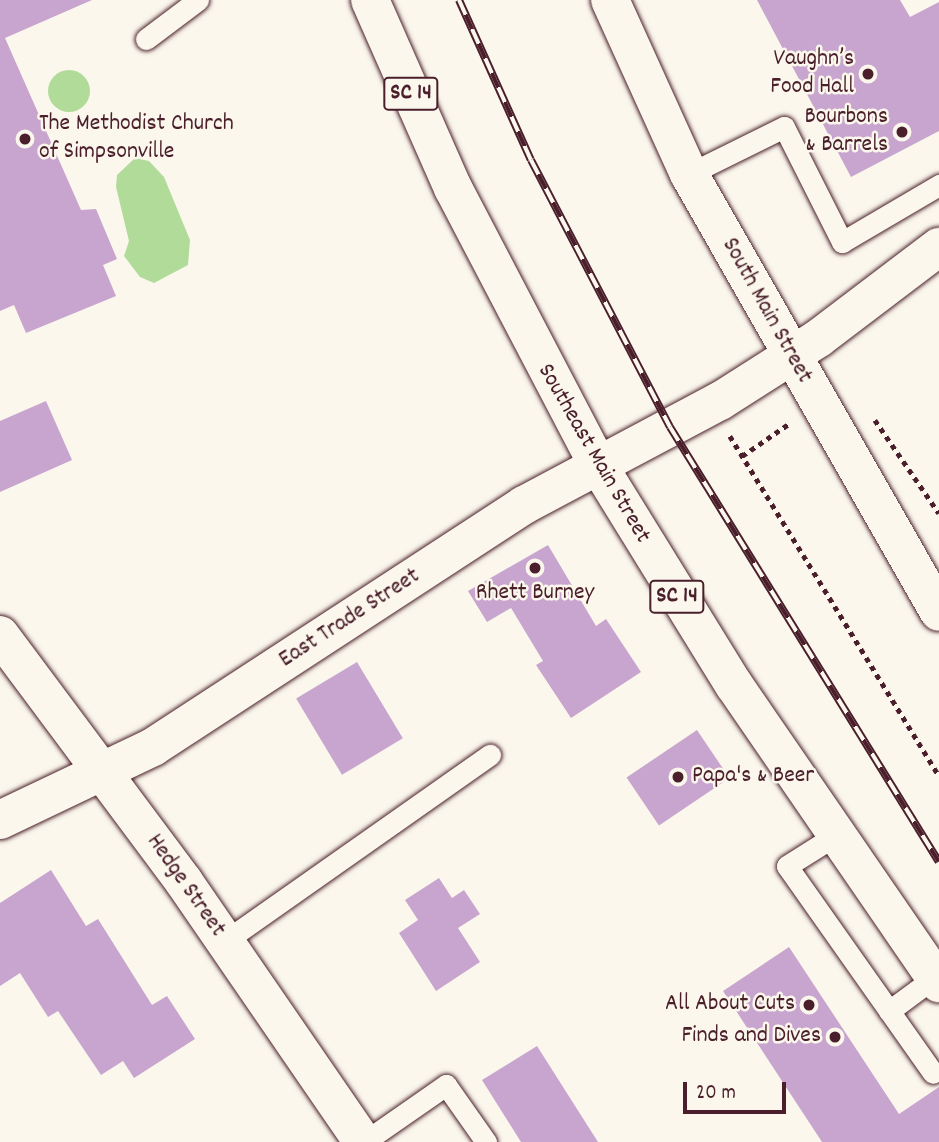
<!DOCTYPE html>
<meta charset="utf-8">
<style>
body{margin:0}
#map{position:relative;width:939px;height:1142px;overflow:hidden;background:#fbf7ec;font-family:Dekko,sans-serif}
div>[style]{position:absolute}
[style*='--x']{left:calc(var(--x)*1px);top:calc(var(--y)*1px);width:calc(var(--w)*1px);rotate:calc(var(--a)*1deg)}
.green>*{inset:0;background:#b1db98}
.round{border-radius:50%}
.building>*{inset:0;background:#c8a5cf;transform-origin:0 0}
.path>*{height:4.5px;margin-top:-2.25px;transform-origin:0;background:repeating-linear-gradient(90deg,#4a1f2b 0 5px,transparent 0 10px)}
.roads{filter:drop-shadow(0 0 2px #4a1f2b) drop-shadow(0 0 2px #4a1f2b)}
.lane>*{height:21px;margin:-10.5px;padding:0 10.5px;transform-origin:10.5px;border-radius:10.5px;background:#fbf7ec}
.street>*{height:38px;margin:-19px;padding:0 19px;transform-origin:19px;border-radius:19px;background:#fbf7ec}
.primary>*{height:38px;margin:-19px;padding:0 19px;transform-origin:19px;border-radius:19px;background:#fbf7ec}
.rail>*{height:8px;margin-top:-4px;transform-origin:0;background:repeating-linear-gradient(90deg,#fbf7ec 0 16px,#4a1f2b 0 32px);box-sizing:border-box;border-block:2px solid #4a1f2b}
.dots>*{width:19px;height:19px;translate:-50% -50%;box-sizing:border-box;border:4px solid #fbf7ec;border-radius:50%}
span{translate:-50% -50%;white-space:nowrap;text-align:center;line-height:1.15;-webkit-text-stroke:5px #fbf7ec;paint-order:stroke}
.shield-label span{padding:2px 5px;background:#fbf7ec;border:2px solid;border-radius:5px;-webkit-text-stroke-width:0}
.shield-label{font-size:23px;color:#4a1f2b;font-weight:700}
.poi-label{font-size:24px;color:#4a1f2b}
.right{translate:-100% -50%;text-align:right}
.left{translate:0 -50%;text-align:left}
.street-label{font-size:24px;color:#4a1f2b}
.scale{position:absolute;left:683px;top:1082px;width:103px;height:32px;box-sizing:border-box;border:4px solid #4a1f2b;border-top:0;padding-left:9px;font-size:21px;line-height:24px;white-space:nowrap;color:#4a1f2b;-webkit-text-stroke:5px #fbf7ec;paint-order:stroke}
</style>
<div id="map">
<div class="green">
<i class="round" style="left:48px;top:70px;width:42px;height:42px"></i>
<i style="clip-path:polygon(135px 158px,149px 161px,164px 177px,190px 240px,188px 265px,154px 283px,140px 277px,124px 256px,129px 241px,116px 187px,117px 175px)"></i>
</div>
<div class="building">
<i style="clip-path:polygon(0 0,92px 0,5px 38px,81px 210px,96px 209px,117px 259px,103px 265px,116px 296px,26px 333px,14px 305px,0 311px)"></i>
<i style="clip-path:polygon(757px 0,900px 0,910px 17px,939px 2px,939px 131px,851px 177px)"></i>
<i style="clip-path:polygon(46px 401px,72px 460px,0 492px,0 421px)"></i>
<i style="clip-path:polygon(548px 545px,596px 626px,606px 619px,641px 672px,571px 718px,536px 665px,543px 661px,511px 608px,487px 622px,468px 591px)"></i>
<i style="left:357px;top:662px;width:89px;height:71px;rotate:59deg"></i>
<i style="left:697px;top:730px;width:58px;height:85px;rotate:56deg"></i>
<i style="clip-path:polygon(51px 870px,86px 926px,98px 919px,152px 1005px,167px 996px,195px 1039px,134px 1078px,123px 1061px,101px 1075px,58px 1011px,48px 1017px,20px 973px,0 986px,0 903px)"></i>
<i style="clip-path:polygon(439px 878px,452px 898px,464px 890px,480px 914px,458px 928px,480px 962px,436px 991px,399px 933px,418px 920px,405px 900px)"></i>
<i style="clip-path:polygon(789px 947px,899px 1114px,939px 1087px,939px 1142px,822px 1142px,723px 991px)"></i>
<i style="clip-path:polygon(537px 1046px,598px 1142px,521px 1142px,482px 1080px)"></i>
</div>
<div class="path">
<i style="--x:875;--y:420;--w:113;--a:55.5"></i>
<i style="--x:730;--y:436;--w:399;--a:58.4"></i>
<i style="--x:742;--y:456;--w:58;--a:-34.5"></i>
</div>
<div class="roads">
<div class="lane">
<i style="--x:146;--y:39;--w:65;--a:-36.9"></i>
<i style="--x:689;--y:174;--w:106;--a:-26.3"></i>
<i style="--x:784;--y:127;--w:129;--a:63.2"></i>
<i style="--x:842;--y:242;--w:113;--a:-30.4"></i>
<i style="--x:836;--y:835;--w:58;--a:147.7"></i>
<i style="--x:787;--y:866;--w:253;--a:54.8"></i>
<i style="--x:225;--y:941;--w:324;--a:-35.1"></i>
<i style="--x:889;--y:1011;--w:57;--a:-36.5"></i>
<i style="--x:364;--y:1142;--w:100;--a:-34.8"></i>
<i style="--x:446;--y:1085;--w:70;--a:54.9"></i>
</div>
<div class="street">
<i style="--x:610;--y:0;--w:191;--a:65.6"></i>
<i style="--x:689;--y:174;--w:504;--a:60.28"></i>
<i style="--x:0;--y:635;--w:308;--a:53.3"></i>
<i style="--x:184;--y:882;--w:316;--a:55.5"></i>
<i style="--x:0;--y:820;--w:170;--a:-25.5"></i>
<i style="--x:153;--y:747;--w:443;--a:-33.1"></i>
<i style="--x:524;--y:505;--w:222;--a:-28"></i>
<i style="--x:720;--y:401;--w:117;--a:-32.5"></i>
<i style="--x:819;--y:338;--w:151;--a:-37.2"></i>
</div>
<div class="primary">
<i style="--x:370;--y:0;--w:206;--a:66.2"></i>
<i style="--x:453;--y:188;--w:313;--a:62.4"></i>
<i style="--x:598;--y:465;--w:259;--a:58.3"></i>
<i style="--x:734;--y:685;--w:362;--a:55.5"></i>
</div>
</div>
<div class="rail">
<i style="--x:459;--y:0;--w:175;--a:65.8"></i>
<i style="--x:531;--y:160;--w:301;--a:62.5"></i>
<i style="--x:670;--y:427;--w:511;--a:58.27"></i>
</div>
<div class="dots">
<i style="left:868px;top:74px;background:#4a1f2b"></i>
<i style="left:902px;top:132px;background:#4a1f2b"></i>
<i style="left:25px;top:139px;background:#4a1f2b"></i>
<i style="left:535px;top:568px;background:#4a1f2b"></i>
<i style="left:678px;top:777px;background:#4a1f2b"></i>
<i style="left:809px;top:1005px;background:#4a1f2b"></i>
<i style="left:835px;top:1037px;background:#4a1f2b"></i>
</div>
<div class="shield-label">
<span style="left:411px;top:94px">SC 14</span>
<span style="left:677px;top:597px">SC 14</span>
</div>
<div class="poi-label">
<span class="right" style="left:854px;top:74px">Vaughn’s<br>Food Hall</span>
<span class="right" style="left:888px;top:132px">Bourbons<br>&amp; Barrels</span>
<span class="left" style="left:39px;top:139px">The Methodist Church<br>of Simpsonville</span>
<span style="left:535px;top:594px">Rhett Burney</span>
<span class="left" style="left:692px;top:777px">Papa's &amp; Beer</span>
<span class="right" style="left:795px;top:1005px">All About Cuts</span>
<span class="right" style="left:821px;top:1037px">Finds and Dives</span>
</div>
<div class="street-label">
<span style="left:766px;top:311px;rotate:61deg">South Main Street</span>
<span style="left:593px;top:454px;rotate:60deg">Southeast Main Street</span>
<span style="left:350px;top:619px;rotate:-33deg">East Trade Street</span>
<span style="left:185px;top:886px;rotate:55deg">Hedge Street</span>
</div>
<div class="scale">20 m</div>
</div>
